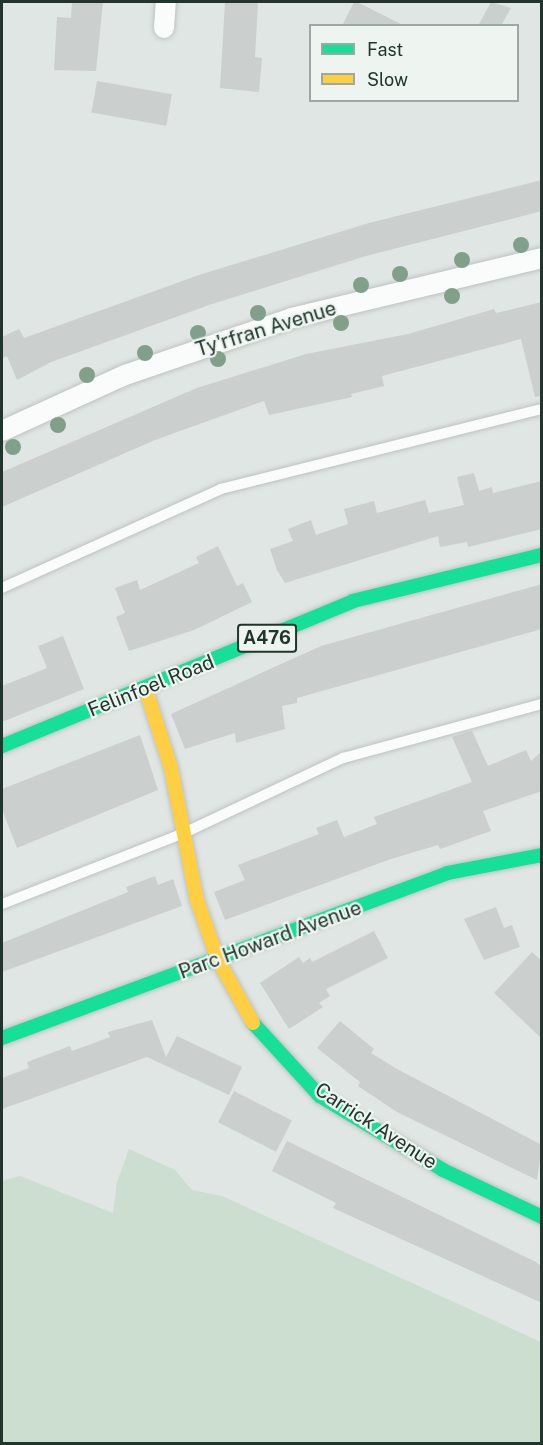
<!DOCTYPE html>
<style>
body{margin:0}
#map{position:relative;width:543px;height:1445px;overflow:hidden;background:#e0e6e3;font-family:"Public Sans",sans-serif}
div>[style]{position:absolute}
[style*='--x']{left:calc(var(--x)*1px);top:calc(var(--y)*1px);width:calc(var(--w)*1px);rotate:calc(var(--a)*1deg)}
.green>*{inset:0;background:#cbdecf}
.building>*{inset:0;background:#cbcfcd;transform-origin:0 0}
.roads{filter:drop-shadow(0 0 2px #bdc3c0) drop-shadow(0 0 2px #bdc3c0)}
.lane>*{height:10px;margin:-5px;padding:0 5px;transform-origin:5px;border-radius:5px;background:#fafbfb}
.street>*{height:20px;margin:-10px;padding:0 10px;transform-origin:10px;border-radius:10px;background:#fafbfb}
.fast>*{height:14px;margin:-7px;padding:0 7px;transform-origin:7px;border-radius:7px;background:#16e098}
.slow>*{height:14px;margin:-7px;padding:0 7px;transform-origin:7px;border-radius:7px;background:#ffcf43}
.trees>*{width:16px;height:16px;margin:-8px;border-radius:50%;background:#80a08a}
span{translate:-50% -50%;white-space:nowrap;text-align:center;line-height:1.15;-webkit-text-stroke:4.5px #eef5f1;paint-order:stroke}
.shield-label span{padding:2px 4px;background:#eef5f1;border:2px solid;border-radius:4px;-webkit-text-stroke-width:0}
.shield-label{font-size:18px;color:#21352e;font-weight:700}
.street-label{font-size:20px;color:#21352e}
.frame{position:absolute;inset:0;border:3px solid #21352e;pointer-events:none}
.legend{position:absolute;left:309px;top:24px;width:210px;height:78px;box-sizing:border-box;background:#eef5f1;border:2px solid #9ca8a3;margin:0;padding:8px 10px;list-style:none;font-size:18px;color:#21352e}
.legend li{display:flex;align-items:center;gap:12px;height:30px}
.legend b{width:30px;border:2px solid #9ca8a3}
</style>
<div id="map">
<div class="green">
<i style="clip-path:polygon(129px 1149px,175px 1170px,192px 1190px,222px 1196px,541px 1342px,541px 1443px,2px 1443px,2px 1181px,20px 1176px,113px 1213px,117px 1182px)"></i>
</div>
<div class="building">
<i style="clip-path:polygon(72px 2px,103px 2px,96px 71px,54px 70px,57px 17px,71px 18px)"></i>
<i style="clip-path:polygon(225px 2px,258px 2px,255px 57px,262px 58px,259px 92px,220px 88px)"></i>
<i style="clip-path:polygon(354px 2px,357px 2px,405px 26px,342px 26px)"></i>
<i style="clip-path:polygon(491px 2px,511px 8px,501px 26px,478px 26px)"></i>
<i style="left:97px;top:81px;width:76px;height:32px;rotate:10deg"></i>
<i style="clip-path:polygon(542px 180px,542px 211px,366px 256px,212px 304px,51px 362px,17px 380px,7px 356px,2px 358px,2px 337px,19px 329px,24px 338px,199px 275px,369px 223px)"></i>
<i style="clip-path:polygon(542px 302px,542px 396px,535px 397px,521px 339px,382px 376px,384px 386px,351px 394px,352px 397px,269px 415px,264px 401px,155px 440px,2px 507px,2px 472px,197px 388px,306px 354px,408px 334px,494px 309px,496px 313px)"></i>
<i style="clip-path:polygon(474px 473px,479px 491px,492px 487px,493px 493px,542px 481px,542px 529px,468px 547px,467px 542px,440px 547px,438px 536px,285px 583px,277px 570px,270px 549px,293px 541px,288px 529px,311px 520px,316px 535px,348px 524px,344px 509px,374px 501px,377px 513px,425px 500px,429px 513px,464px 505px,457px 477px)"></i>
<i style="clip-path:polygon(218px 546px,237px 586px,243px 583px,252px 602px,194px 630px,129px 651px,116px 617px,125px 613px,115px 588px,137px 580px,140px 590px,199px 563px,196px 557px)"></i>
<i style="clip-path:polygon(542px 584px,542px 629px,297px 698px,297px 703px,282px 706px,285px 729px,236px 743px,235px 733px,185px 749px,171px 714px,321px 646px)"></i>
<i style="clip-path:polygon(63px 636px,84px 689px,2px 722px,2px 686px,47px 668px,38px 646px)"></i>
<i style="clip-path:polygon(472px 731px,488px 766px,526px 750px,531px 761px,542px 751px,542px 791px,483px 811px,491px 831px,440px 849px,438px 845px,391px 859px,225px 920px,214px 892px,245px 880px,238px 865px,319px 834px,316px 828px,337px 820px,344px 837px,377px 824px,374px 817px,472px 782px,452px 737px)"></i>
<i style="clip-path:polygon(140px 735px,158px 790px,17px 848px,2px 809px,2px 789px)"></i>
<i style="clip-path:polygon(155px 876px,158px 885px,173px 879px,182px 906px,2px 972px,2px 943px,128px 892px,126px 887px)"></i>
<i style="clip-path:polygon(496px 907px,504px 928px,512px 925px,520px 947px,484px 960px,464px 919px)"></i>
<i style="clip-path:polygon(374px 931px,388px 958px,326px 989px,330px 996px,319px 1003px,323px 1007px,289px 1029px,260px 983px,299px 957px,303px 963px,310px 958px,312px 962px)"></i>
<i style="clip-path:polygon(532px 952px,542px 961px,542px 1039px,494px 993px)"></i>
<i style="clip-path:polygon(152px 1020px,166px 1057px,177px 1036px,242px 1067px,229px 1095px,147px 1057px,2px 1109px,2px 1078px,29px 1068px,27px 1062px,70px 1046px,72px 1051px,110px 1037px,108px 1032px)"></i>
<i style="clip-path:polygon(340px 1021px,374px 1049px,371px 1053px,395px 1068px,542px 1145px,537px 1180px,397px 1112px,358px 1086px,360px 1082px,317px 1048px)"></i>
<i style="left:234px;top:1091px;width:65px;height:35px;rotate:27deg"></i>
<i style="clip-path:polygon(287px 1141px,536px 1262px,542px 1267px,542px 1303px,333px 1208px,336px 1203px,272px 1171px)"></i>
</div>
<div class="roads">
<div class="lane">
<i style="--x:2;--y:588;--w:240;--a:-24.3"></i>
<i style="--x:221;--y:489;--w:331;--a:-14"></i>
<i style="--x:2;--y:904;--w:195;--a:-21.3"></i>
<i style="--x:184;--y:833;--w:176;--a:-25.3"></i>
<i style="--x:343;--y:758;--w:206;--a:-15.2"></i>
</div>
<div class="street">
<i style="--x:164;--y:28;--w:26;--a:-86"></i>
<i style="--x:2;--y:431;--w:135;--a:-24.5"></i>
<i style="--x:125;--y:375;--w:176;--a:-18.8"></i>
<i style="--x:292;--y:318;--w:257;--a:-13.5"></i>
</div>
<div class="fast">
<i style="--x:2;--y:746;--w:380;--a:-22.4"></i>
<i style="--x:353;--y:601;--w:195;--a:-13.7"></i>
<i style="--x:253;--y:1023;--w:99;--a:47.5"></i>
<i style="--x:320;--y:1096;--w:144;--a:31"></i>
<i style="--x:443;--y:1170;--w:110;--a:25.4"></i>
<i style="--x:2;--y:1038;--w:475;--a:-20.3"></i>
<i style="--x:447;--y:873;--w:97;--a:-10.7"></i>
</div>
<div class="slow">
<i style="--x:146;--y:690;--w:82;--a:72.2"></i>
<i style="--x:171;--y:768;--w:135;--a:78.9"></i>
<i style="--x:197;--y:900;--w:64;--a:70.7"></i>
<i style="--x:218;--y:960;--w:72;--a:60.9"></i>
</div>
</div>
<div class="trees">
<i style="left:521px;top:245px"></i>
<i style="left:462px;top:260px"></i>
<i style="left:400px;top:274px"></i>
<i style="left:361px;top:285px"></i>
<i style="left:452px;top:296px"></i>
<i style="left:258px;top:313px"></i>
<i style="left:341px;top:323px"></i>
<i style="left:198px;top:333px"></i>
<i style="left:145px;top:353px"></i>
<i style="left:218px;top:359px"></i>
<i style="left:87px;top:375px"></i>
<i style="left:58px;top:425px"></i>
<i style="left:13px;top:447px"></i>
</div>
<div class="shield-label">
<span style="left:267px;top:638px">A476</span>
</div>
<div class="street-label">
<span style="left:266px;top:329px;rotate:-17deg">Ty'rfran Avenue</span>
<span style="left:151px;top:686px;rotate:-22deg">Felinfoel Road</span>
<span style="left:270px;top:940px;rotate:-20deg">Parc Howard Avenue</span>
<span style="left:376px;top:1126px;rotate:33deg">Carrick Avenue</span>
</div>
<div class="frame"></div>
<ul class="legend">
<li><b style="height:8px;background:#16e098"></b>Fast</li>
<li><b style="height:8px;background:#ffcf43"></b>Slow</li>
</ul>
</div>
